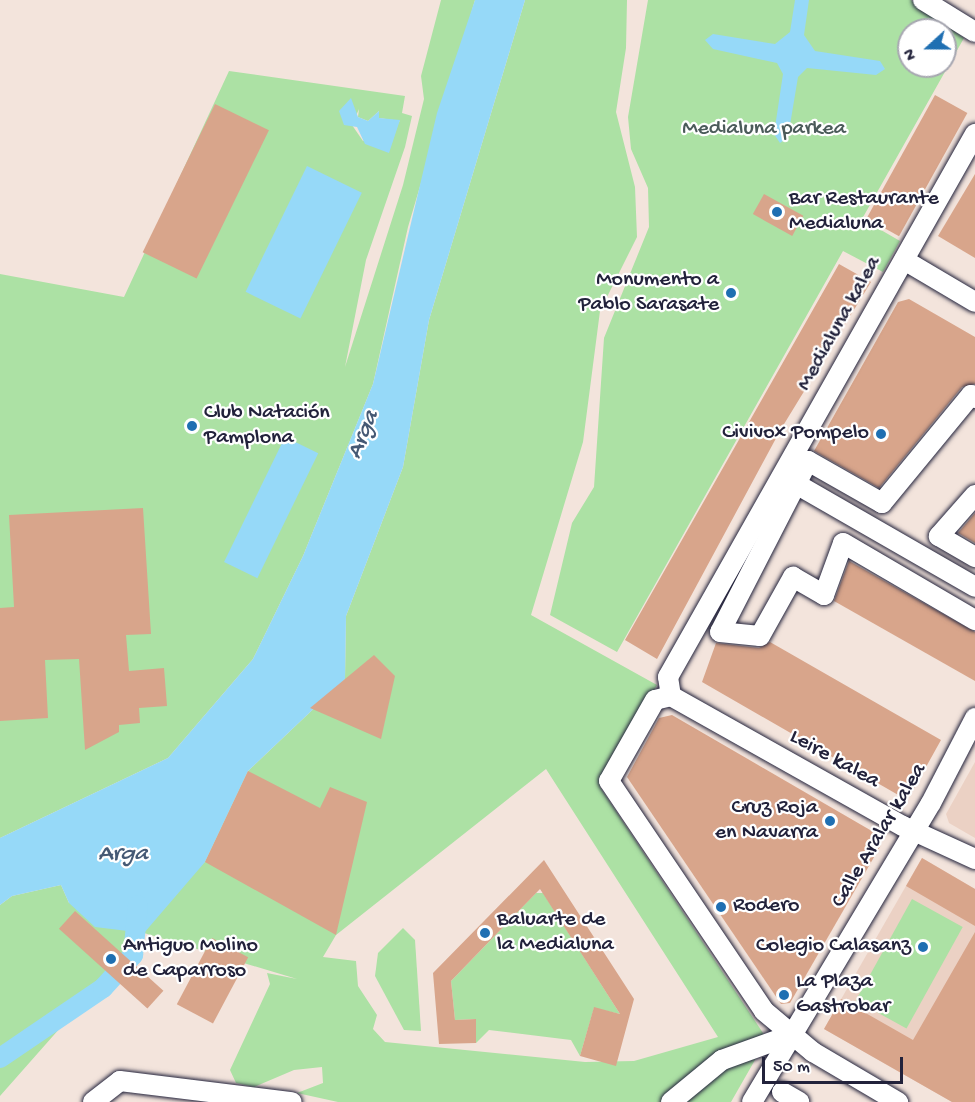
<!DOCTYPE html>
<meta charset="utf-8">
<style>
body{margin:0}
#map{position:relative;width:975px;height:1102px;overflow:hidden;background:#f3e4dc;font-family:"Gochi Hand",sans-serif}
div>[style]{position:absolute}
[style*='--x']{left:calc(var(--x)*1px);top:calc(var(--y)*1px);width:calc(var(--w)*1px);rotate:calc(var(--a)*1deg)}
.built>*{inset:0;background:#ebd1c4}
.green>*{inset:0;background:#ace1a4;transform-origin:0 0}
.water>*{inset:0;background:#96d9f8;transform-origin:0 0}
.canal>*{height:20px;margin:-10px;padding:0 10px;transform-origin:10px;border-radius:10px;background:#96d9f8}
.building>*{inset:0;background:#d8a58b;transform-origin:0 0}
.roads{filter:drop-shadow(0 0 2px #22223b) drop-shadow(0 0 2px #22223b)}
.street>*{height:20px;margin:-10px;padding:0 10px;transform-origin:10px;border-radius:10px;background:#fff}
.dots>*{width:16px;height:16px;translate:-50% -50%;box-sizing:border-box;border:3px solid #fff;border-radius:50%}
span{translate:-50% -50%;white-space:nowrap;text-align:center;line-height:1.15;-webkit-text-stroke:4.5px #fff;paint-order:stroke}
.park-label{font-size:22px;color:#4b5b5a}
.poi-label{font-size:22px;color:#22223b}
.left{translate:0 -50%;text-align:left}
.right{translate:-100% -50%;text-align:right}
.street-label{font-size:22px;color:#22223b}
.water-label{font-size:24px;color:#455974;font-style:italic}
.north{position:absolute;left:897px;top:18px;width:60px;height:60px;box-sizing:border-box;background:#fff;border:2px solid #a7a7b1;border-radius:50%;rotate:249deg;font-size:16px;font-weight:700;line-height:24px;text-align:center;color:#22223b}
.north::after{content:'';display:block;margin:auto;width:21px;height:27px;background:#1f6fb2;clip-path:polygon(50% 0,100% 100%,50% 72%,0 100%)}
.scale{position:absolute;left:762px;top:1057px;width:141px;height:27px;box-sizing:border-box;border:3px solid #22223b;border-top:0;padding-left:8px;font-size:18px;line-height:21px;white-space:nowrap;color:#22223b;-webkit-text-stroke:4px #fff;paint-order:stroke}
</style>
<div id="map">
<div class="built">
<i style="clip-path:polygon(975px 762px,975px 838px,949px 823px,946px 814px)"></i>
<i style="clip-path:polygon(922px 858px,975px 889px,975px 1102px,952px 1102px,824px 1029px)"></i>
</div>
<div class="green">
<i style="clip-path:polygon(evenodd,441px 0,475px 0,408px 227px,373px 384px,303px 556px,253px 659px,168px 758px,0 838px,0 274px,124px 297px,229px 71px,405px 96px,402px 113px,412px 116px,405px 147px,366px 260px,345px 367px,403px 185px,424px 99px,421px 76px,441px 0,359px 109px,358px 117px,368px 121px,379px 111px,379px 118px,400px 121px,363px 141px,352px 125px,359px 109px)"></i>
<i style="clip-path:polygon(evenodd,525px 0,627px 0,626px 48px,616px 112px,635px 187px,637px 237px,600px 311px,583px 442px,531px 615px,657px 685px,600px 787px,767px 1039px,731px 1102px,338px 1102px,297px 1093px,323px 1083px,322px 1067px,294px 1070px,254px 1087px,236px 1083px,230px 1070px,270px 984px,267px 973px,297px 979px,144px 933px,0 1096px,0 905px,12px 896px,61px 885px,69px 903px,205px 862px,248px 771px,345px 679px,346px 616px,403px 467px,429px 320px,525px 0,546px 769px,718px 1037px,634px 1061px,585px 1062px,385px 1042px,373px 1029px,377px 1015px,358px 986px,356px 961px,323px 957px,336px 935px,546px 769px)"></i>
<i style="clip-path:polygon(evenodd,648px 0,911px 0,964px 38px,862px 219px,900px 241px,883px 272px,843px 251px,617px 652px,550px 615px,572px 523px,594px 487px,604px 338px,649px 227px,648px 188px,631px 149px,628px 117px,648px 0,909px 30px,945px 30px,945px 66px,909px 66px,909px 30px)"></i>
<i style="clip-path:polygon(536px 893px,543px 893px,620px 1014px,594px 1008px,580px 1056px,571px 1040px,489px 1030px,476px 1043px,476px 1019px,455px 1020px,451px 981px)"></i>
<i style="left:912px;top:899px;width:58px;height:116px;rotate:29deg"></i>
<i style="clip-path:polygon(403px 928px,415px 940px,421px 1031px,404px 1030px,375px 976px,378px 953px)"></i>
</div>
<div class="water">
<i style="clip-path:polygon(475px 0,525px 0,429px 320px,403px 467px,346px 616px,345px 679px,248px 771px,205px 862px,144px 933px,95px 927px,69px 903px,61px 885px,12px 896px,0 905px,0 838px,168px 758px,253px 659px,303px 556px,373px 384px,437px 113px)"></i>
<i style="clip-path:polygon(795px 0,809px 0,804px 35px,815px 51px,880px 61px,885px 69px,876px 75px,807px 68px,798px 77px,788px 137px,780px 143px,774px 134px,783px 74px,777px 63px,713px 49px,705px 40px,713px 34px,775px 44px,790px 32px)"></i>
<i style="clip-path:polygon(351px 98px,358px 117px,368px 121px,379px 111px,379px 118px,400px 120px,389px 153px,365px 144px,357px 127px,344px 125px,339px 111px)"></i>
<i style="left:307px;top:166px;width:61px;height:140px;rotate:26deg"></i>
<i style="left:285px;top:437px;width:37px;height:139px;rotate:26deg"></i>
</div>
<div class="canal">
<i style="--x:0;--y:1058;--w:125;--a:-34.2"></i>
<i style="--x:103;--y:988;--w:45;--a:-47.7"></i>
<i style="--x:133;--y:955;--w:50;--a:-84.3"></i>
</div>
<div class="building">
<i style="left:935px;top:95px;width:37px;height:141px;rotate:29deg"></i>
<i style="left:215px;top:104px;width:60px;height:165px;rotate:26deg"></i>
<i style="clip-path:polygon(975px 174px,975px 258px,938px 236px)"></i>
<i style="left:764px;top:194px;width:45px;height:23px;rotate:29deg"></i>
<i style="clip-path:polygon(839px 264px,871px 282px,781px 429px,657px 659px,625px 640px)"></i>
<i style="clip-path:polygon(909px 299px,975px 337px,975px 384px,962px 387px,879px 488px,814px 451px,898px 302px)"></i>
<i style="clip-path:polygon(143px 508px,151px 634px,126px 635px,129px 671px,164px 668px,167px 706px,139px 708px,140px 723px,119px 725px,119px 732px,85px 750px,79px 659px,45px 660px,48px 718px,0 721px,0 608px,14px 607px,9px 515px)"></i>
<i style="clip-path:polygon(975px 513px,975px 543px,958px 533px)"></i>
<i style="clip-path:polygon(849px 561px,975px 632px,975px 681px,834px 601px)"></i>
<i style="clip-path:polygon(770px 642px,941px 740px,911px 794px,900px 796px,702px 682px,716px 643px,759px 648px)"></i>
<i style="clip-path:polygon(374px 655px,395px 676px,381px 739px,310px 708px)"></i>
<i style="clip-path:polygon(672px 715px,877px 834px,881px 845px,790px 1003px,781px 1004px,627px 777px,659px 718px)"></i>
<i style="clip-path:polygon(248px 771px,320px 808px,330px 787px,367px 802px,336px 935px,205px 862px)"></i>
<i style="clip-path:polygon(922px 858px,975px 889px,975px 926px,906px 886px)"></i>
<i style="clip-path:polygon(544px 860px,634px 999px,616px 1066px,580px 1056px,594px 1007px,620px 1014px,540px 889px,451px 981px,455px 1020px,476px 1019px,476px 1043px,439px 1044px,433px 973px)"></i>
<i style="left:75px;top:911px;width:119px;height:24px;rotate:42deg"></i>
<i style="clip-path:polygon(975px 932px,975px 1102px,952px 1102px,824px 1029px,841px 999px,913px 1040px)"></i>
<i style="left:212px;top:938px;width:41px;height:75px;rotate:28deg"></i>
</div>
<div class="roads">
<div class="street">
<i style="--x:923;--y:0;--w:61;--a:31.6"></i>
<i style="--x:904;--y:260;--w:82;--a:30.6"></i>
<i style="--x:975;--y:398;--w:5;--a:-143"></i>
<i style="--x:971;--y:395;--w:140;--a:129.5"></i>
<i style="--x:882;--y:503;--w:85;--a:-150.4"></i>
<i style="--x:808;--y:461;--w:192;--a:117.2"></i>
<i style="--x:720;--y:632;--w:40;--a:5.7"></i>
<i style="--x:760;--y:636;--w:68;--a:-60.8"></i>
<i style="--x:793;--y:577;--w:36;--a:30"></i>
<i style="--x:824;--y:595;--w:55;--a:-69.9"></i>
<i style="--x:843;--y:543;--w:153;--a:30.3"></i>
<i style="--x:784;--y:477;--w:220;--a:29.9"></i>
<i style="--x:975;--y:495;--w:55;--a:131.3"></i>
<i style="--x:939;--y:536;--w:42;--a:30.3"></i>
<i style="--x:671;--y:696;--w:19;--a:-99"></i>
<i style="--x:668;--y:677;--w:624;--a:-60.52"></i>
<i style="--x:671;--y:696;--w:16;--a:166"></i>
<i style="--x:655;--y:700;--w:93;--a:119.6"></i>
<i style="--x:609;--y:781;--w:277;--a:56"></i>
<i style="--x:764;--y:1011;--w:64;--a:39.9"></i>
<i style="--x:813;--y:1052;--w:99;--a:30.5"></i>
<i style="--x:671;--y:696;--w:266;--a:29.3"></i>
<i style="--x:903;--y:826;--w:79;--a:24.6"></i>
<i style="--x:782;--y:1092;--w:20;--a:30"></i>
<i style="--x:93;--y:1102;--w:34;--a:-38"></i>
<i style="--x:120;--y:1081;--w:173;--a:7"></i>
<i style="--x:671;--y:1102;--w:66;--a:-39.5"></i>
<i style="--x:722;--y:1060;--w:73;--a:-19.9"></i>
<i style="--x:752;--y:1102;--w:348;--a:-59.1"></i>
<i style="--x:931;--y:803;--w:96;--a:-62.6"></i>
</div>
</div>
<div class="dots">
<i style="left:777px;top:212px;background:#1f6fb2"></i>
<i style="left:731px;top:293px;background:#1f6fb2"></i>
<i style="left:192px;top:426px;background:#1f6fb2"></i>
<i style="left:881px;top:434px;background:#1f6fb2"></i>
<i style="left:830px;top:821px;background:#1f6fb2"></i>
<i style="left:721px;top:907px;background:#1f6fb2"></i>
<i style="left:485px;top:933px;background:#1f6fb2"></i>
<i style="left:923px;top:947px;background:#1f6fb2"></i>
<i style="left:111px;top:959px;background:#1f6fb2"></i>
<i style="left:784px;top:995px;background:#1f6fb2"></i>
</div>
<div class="park-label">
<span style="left:764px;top:130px">Medialuna parkea</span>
</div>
<div class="poi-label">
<span class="left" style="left:789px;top:212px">Bar Restaurante<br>Medialuna</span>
<span class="right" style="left:719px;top:293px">Monumento a<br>Pablo Sarasate</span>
<span class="left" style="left:204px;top:426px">Club Natación<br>Pamplona</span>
<span class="right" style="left:869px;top:434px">Civivox Pompelo</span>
<span class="right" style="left:818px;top:821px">Cruz Roja<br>en Navarra</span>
<span class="left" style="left:733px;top:907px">Rodero</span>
<span class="left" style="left:497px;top:933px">Baluarte de<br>la Medialuna</span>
<span class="left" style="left:123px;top:959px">Antiguo Molino<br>de Caparroso</span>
<span class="right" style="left:911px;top:947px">Colegio Calasanz</span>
<span class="left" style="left:796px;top:995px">La Plaza<br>Gastrobar</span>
</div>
<div class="street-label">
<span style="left:840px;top:324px;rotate:-61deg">Medialuna kalea</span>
<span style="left:834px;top:760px;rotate:29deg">Leire kalea</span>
<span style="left:880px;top:836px;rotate:-59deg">Calle Aralar kalea</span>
</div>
<div class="water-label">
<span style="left:364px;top:435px;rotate:-68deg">Arga</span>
<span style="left:123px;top:855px">Arga</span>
</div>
<div class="north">N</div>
<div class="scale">50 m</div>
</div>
